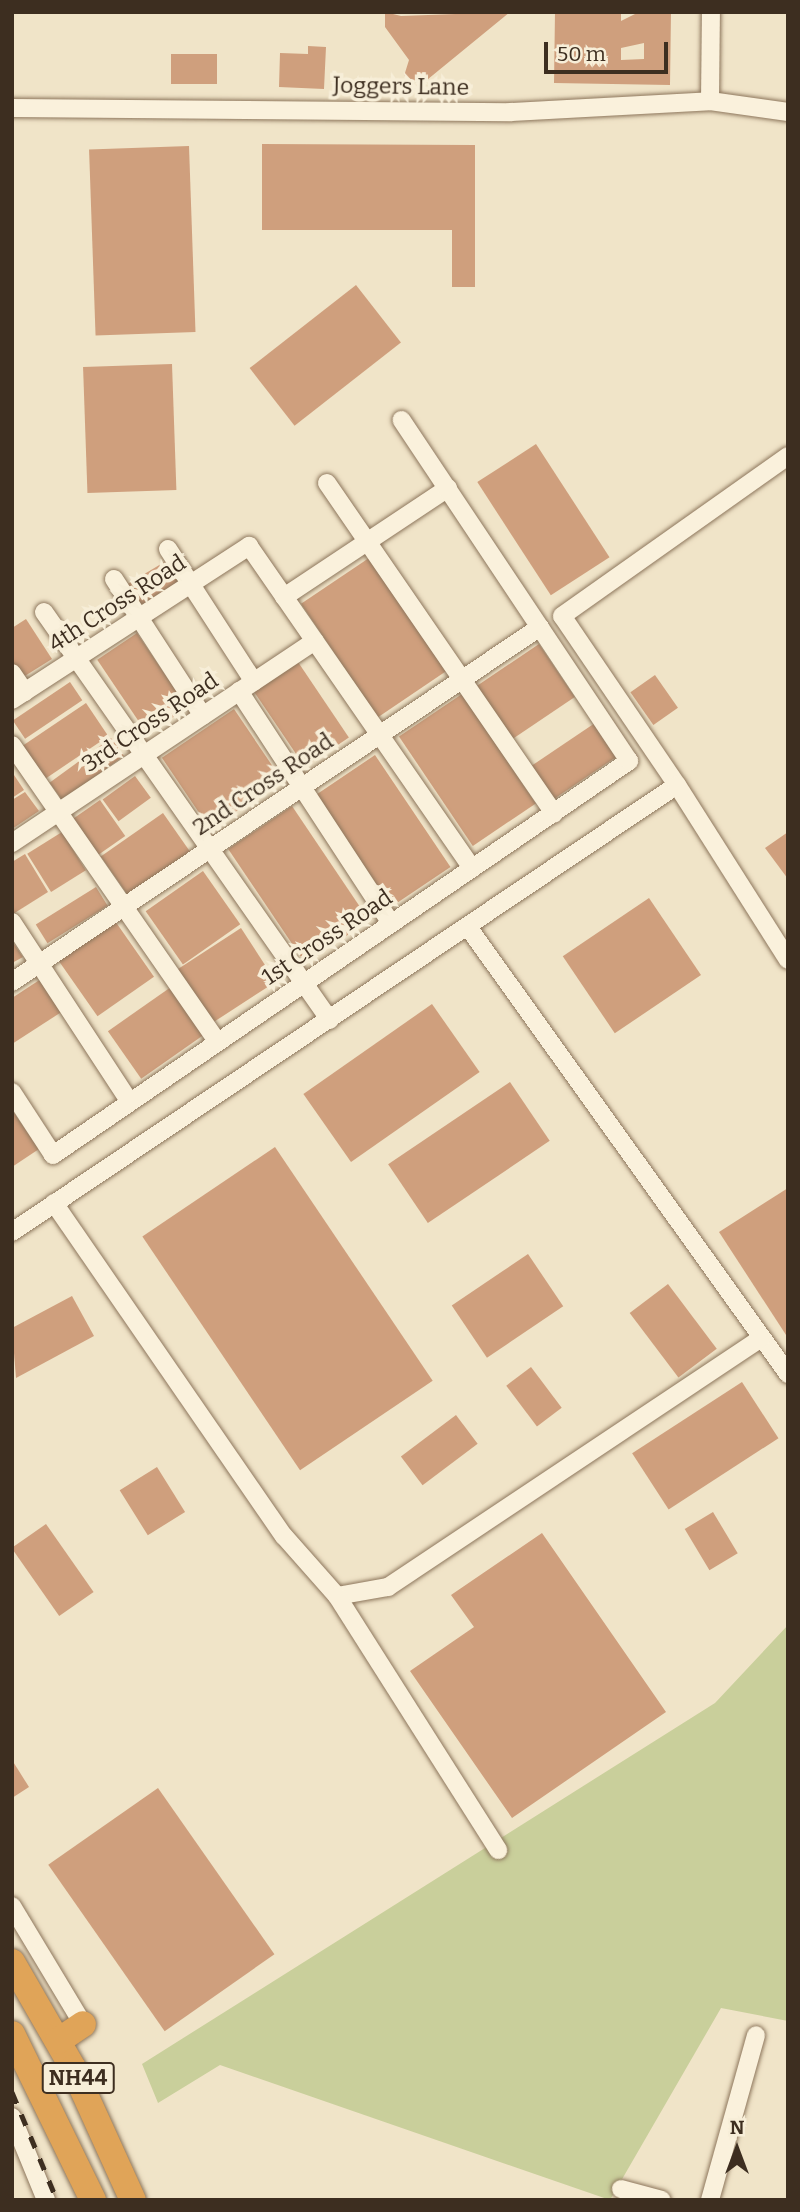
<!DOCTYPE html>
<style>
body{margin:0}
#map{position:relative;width:800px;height:2212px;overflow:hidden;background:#f0e4c8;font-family:Bitter,serif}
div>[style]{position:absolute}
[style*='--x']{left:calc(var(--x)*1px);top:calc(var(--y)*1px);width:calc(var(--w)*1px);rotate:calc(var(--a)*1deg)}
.green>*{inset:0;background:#c9cf9b}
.building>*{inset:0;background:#cf9f7d;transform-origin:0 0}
.roads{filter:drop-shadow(0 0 2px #8d765c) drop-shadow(0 0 2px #8d765c)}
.minor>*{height:18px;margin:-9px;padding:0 9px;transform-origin:9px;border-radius:9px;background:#faf1dc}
.highway>*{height:26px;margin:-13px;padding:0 13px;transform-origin:13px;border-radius:13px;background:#e0a458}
.rail>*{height:5px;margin-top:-2.5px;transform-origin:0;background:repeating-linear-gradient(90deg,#3d2e20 0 12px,transparent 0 24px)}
span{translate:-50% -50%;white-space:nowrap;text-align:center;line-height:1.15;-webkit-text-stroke:7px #f7eed8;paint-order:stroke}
.shield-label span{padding:2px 5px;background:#f7eed8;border:2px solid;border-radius:5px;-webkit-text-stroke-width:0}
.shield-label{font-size:21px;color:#3d2e20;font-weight:700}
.street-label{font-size:23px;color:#3d2e20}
.frame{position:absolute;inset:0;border:14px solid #3d2e20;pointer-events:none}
.north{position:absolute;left:702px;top:2114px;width:70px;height:70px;-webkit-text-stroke:5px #f7eed8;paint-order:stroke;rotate:0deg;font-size:19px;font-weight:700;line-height:28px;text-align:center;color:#3d2e20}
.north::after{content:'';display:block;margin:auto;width:24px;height:32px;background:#3d2e20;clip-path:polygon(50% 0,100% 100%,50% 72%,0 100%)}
.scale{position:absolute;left:544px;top:42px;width:124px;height:32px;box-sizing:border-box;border:4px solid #3d2e20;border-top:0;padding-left:9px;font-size:21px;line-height:24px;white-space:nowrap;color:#3d2e20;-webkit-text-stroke:5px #f7eed8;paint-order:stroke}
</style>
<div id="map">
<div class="green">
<i style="clip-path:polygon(788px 1625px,788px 2021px,721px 2008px,610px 2200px,220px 2065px,158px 2103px,142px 2064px,715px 1703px)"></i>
</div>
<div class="building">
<i style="clip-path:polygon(385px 12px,401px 16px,510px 12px,422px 84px,404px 76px,409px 60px,385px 27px)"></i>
<i style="clip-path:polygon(evenodd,555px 12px,621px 12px,621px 21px,639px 12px,671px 12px,670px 85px,554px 83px,555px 12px,644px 43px,644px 59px,621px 60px,621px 48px,644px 43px)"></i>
<i style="clip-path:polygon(308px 46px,326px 47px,324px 89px,279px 87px,280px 53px,308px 54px)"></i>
<i style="left:171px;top:54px;width:46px;height:30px"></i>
<i style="clip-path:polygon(262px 144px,475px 145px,475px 287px,452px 287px,452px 230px,262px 230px)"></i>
<i style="left:189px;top:146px;width:186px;height:100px;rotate:88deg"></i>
<i style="left:356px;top:285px;width:73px;height:135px;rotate:52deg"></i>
<i style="left:172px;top:364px;width:126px;height:89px;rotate:88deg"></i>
<i style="left:536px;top:444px;width:135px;height:70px;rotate:57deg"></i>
<i style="left:369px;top:558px;width:137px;height:82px;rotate:56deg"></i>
<i style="left:166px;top:561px;width:27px;height:50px;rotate:59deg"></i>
<i style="clip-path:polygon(26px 619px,52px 659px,20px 679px,12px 666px,12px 628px)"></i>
<i style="left:137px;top:633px;width:90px;height:48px;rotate:56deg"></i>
<i style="left:539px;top:644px;width:64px;height:76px;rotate:56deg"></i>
<i style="left:298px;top:662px;width:91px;height:53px;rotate:56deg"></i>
<i style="left:655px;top:675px;width:40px;height:30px;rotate:55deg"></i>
<i style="left:70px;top:682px;width:22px;height:69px;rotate:56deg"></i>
<i style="left:462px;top:694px;width:132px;height:76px;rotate:56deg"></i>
<i style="left:86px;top:703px;width:40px;height:76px;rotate:56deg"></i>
<i style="left:234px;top:709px;width:86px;height:87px;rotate:56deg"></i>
<i style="left:595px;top:723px;width:40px;height:80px;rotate:56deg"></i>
<i style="left:111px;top:738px;width:22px;height:76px;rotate:54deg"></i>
<i style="left:375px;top:755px;width:135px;height:71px;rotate:56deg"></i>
<i style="clip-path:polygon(12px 772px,24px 790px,12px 798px)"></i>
<i style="left:135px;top:776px;width:27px;height:40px;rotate:54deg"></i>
<i style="clip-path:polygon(25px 792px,39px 811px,12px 829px,12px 800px)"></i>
<i style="left:100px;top:800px;width:44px;height:38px;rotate:55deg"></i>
<i style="left:292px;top:806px;width:138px;height:77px;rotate:56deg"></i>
<i style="left:163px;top:813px;width:47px;height:76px;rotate:55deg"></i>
<i style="left:62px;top:832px;width:45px;height:41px;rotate:58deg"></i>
<i style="clip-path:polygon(788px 832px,788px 879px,765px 848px)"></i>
<i style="clip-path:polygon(25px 854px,48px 892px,13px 914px,12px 862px)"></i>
<i style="left:203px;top:871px;width:65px;height:70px;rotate:55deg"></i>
<i style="left:96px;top:887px;width:22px;height:71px;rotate:58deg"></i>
<i style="left:649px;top:898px;width:93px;height:104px;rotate:56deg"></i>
<i style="left:115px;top:921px;width:68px;height:69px;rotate:55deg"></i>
<i style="left:241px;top:928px;width:64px;height:76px;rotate:57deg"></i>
<i style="clip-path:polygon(12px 941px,23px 957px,12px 963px)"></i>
<i style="clip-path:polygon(41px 979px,63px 1011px,12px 1044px,12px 998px)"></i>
<i style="left:171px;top:987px;width:58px;height:77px;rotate:55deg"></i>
<i style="left:432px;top:1004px;width:83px;height:157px;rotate:55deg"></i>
<i style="left:510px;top:1082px;width:71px;height:147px;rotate:56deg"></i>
<i style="clip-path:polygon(12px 1110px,39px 1149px,12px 1167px)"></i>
<i style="left:275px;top:1147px;width:282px;height:160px;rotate:56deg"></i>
<i style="clip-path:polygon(788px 1188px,788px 1338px,719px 1232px)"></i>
<i style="left:528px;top:1254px;width:63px;height:92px;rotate:56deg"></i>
<i style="left:668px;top:1284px;width:81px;height:48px;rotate:53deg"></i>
<i style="clip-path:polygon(72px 1296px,94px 1336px,16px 1378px,12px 1328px)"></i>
<i style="left:531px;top:1367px;width:51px;height:31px;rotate:53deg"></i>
<i style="left:742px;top:1382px;width:67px;height:131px;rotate:57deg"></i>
<i style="left:456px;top:1415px;width:36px;height:69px;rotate:53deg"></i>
<i style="left:157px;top:1467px;width:53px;height:44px;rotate:58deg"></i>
<i style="left:713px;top:1512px;width:48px;height:33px;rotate:59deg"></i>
<i style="left:46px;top:1524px;width:83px;height:42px;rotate:55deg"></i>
<i style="clip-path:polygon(542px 1533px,666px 1712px,512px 1818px,410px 1671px,474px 1627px,451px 1595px)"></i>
<i style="clip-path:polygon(12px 1760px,29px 1787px,12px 1798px)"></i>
<i style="left:158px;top:1788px;width:203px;height:134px;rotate:55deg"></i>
</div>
<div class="roads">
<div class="minor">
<i style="--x:710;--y:101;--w:89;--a:-89.4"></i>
<i style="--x:12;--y:108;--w:498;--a:0.5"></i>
<i style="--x:510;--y:112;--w:200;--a:-3.1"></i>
<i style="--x:710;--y:101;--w:79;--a:8"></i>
<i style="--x:327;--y:483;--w:401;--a:55.5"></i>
<i style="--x:168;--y:549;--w:158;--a:57.1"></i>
<i style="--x:114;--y:579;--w:163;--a:57"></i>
<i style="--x:284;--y:597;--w:197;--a:-33.6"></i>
<i style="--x:44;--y:612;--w:498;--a:55"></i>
<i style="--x:12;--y:673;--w:23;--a:56"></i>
<i style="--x:239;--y:691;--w:277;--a:56.8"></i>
<i style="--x:12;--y:700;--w:283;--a:-33"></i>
<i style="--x:249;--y:546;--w:392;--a:55.3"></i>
<i style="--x:12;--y:745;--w:361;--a:55.3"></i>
<i style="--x:677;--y:785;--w:204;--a:-124.2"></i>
<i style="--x:562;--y:616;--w:277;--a:-35.3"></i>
<i style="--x:12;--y:843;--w:364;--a:-33.7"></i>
<i style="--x:12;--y:922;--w:215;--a:56.8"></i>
<i style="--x:468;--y:927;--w:550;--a:54.4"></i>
<i style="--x:12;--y:982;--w:636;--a:-33.91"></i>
<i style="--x:12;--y:1092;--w:75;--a:56.9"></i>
<i style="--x:53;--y:1155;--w:698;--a:-34.37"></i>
<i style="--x:629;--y:761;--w:410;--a:-123.7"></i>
<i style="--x:54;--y:1203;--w:405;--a:55.4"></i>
<i style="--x:284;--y:1536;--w:80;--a:48.5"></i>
<i style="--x:337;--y:1596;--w:52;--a:-10"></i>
<i style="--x:388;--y:1587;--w:449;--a:-33.7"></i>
<i style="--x:12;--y:1232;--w:801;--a:-33.91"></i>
<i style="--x:677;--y:785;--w:207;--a:57.6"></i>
<i style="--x:337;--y:1596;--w:301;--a:57.6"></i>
<i style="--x:12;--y:1906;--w:138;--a:59"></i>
<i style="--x:12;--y:2117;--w:90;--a:67.7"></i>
<i style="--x:621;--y:2189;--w:42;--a:15"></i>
<i style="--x:710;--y:2200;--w:171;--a:-74.4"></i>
</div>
<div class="highway">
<i style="--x:12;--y:1962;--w:122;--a:60.1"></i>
<i style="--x:73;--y:2068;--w:145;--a:65.6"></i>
<i style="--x:12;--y:2034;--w:185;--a:64"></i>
<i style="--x:58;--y:2041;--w:30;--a:-34"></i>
</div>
</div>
<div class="rail">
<i style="--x:12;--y:2092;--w:117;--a:67.4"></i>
</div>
<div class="shield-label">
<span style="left:78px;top:2078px">NH44</span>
</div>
<div class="street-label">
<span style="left:401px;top:86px;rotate:1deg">Joggers Lane</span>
<span style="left:117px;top:603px;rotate:-33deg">4th Cross Road</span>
<span style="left:150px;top:722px;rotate:-34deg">3rd Cross Road</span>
<span style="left:263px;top:784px;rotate:-34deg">2nd Cross Road</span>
<span style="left:327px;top:937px;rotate:-34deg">1st Cross Road</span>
</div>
<div class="frame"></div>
<div class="north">N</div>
<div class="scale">50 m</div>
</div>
